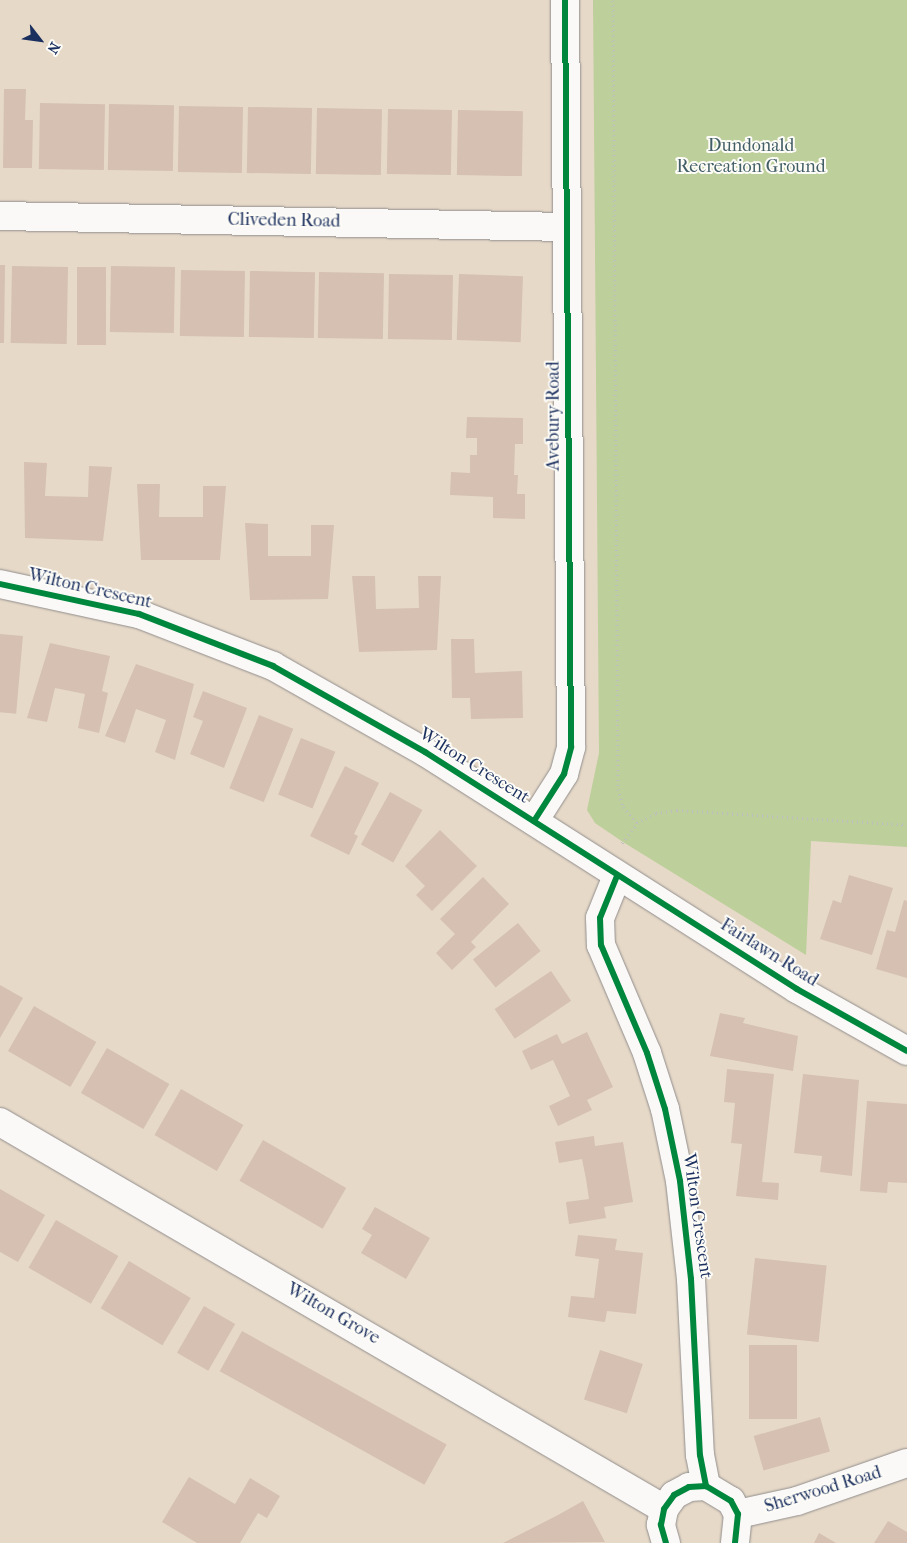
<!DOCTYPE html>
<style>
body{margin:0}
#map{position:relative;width:907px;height:1543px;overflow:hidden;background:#e6d9c8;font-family:"IM FELL French Canon",serif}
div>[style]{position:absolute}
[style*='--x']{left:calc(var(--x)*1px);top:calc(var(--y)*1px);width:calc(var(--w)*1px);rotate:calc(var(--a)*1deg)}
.green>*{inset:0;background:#bdcf9a}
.building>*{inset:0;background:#d5c0b1;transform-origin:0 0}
.path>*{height:3px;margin-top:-1.5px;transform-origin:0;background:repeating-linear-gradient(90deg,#bebec0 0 1px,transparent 0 5px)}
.roads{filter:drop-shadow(0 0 1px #918e8d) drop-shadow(0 0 1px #918e8d)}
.minor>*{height:28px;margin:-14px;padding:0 14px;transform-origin:14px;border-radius:14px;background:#fbf9f7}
.cycleway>*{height:6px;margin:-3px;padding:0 3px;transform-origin:3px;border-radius:3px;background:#00873e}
span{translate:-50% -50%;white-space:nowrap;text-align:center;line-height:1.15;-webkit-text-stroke:4px #fdfcf7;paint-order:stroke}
.park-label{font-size:18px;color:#415d65}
.street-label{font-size:18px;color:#1b2f5e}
.north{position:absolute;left:15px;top:15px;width:50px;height:50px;-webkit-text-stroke:4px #fdfcf7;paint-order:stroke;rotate:120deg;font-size:14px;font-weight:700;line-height:20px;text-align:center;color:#1b2f5e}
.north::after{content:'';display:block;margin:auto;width:18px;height:22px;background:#1b2f5e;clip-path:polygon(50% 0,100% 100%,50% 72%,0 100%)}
</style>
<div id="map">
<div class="green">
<i style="clip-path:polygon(593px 0,907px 0,907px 847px,811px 841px,806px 955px,623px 842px,595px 823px,587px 810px,599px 753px)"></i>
</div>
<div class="building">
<i style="clip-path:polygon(4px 89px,26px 89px,25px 120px,33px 120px,32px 168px,3px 168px)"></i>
<i style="left:40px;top:103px;width:65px;height:66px;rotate:1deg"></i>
<i style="left:109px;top:104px;width:65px;height:66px;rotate:1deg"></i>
<i style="left:179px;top:106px;width:64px;height:66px;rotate:1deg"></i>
<i style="left:248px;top:107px;width:64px;height:66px;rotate:1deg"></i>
<i style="left:317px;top:108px;width:65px;height:66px;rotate:1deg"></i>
<i style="left:388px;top:109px;width:64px;height:65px;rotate:1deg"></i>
<i style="left:458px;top:110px;width:65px;height:65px;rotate:1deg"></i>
<i style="clip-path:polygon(0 265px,5px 265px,4px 343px,0 343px)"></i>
<i style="left:12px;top:266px;width:56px;height:77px;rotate:1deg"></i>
<i style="left:111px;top:266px;width:64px;height:66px;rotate:1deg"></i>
<i style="left:77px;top:267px;width:29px;height:78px"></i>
<i style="left:181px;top:270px;width:64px;height:66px;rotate:1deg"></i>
<i style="left:250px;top:271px;width:65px;height:66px;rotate:1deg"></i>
<i style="left:319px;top:272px;width:65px;height:66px;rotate:1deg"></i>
<i style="left:389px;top:274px;width:64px;height:65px;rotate:1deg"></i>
<i style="left:459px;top:274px;width:64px;height:66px;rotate:2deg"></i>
<i style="clip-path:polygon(467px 417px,523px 418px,523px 444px,515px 444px,514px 475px,518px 475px,517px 494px,525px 494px,525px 519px,493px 518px,493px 497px,450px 495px,451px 472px,470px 473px,470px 455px,477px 455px,477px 438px,466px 438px)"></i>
<i style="clip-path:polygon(24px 462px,47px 463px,45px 496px,88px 497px,89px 466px,112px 467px,103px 541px,25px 538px)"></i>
<i style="clip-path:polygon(137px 484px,160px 484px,159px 517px,203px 517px,203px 486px,226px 486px,220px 560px,141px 560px)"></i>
<i style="clip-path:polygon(245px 523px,268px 524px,268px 556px,311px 556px,311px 525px,334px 525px,328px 599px,250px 600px)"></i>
<i style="clip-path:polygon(352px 576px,375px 576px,376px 609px,419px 608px,418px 576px,441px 576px,437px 650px,359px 652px)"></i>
<i style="left:0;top:634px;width:23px;height:78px;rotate:5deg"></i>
<i style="clip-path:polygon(451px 639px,474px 639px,475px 673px,522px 671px,523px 718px,471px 719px,470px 698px,452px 698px)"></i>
<i style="clip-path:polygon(50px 643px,110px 656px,102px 691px,108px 693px,99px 733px,78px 728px,85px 694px,55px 688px,47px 722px,27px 718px)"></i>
<i style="clip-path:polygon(136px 664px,194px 684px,175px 760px,155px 752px,166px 720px,136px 709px,125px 743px,105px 736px)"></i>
<i style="clip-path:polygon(203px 691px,247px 708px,224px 768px,190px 754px,203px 721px,193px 717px)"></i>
<i style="left:259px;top:715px;width:37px;height:79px;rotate:22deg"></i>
<i style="left:301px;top:738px;width:37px;height:61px;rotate:22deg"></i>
<i style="clip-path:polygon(345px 766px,379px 783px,354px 834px,358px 836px,349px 855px,310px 836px)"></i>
<i style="left:390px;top:792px;width:37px;height:60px;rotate:29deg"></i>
<i style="clip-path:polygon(440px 830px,477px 866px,432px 911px,416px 895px,425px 886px,405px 866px)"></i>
<i style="clip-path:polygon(849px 875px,893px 888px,872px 955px,820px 939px,833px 900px,841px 903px)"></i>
<i style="clip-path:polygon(483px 877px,509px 904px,471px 942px,476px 947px,452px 970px,436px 953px,455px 934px,440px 919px)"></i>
<i style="clip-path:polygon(904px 900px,907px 901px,907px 978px,876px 969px,887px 930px,895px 932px)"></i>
<i style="left:518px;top:923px;width:36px;height:58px;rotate:51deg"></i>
<i style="left:551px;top:971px;width:36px;height:68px;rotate:56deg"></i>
<i style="clip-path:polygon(0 985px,23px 998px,0 1038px)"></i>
<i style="left:34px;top:1006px;width:72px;height:52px;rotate:30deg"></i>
<i style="clip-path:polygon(720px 1013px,745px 1018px,743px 1023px,798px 1036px,793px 1071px,710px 1056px)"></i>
<i style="clip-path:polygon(587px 1032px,613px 1087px,587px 1100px,592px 1110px,558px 1126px,549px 1106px,570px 1096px,553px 1060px,531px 1070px,522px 1051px,557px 1034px,562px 1044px)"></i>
<i style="left:107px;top:1048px;width:72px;height:52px;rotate:30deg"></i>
<i style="clip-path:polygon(727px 1069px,774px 1074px,762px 1182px,779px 1183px,778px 1200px,736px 1196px,742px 1144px,731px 1143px,735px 1103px,724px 1102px)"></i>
<i style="clip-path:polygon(803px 1074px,859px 1080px,852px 1176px,820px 1172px,822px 1156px,794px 1153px)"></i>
<i style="left:181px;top:1089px;width:72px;height:53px;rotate:30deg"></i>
<i style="clip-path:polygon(867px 1101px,907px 1104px,907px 1183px,888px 1182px,887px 1193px,860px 1191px)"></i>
<i style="clip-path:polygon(594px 1136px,595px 1146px,623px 1142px,633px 1202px,604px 1207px,606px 1218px,569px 1224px,566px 1202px,589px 1199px,586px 1179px,582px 1159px,559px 1163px,555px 1142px)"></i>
<i style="left:263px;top:1140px;width:96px;height:47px;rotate:30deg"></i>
<i style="clip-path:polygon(0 1189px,45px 1215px,18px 1262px,0 1252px)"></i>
<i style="clip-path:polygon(375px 1207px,430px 1238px,406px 1279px,361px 1253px,372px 1235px,362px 1229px)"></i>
<i style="left:56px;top:1220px;width:72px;height:55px;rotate:30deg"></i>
<i style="clip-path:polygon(578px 1235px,617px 1239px,615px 1250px,643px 1253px,636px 1314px,607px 1311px,605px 1322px,568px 1317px,571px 1296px,594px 1298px,599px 1259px,575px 1256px)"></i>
<i style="left:755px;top:1258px;width:72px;height:77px;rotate:6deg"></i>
<i style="left:129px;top:1261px;width:72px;height:55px;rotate:31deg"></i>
<i style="left:204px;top:1306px;width:36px;height:54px;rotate:30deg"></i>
<i style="left:242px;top:1331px;width:234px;height:46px;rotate:29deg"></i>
<i style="left:749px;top:1345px;width:48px;height:74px"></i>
<i style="left:600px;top:1350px;width:45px;height:52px;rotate:18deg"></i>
<i style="left:820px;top:1417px;width:36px;height:69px;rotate:74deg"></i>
<i style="clip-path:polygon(189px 1477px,235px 1504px,250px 1478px,280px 1496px,267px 1518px,258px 1513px,240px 1543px,197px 1543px,162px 1522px)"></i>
<i style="clip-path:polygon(583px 1501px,605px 1542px,503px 1543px,558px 1515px)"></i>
<i style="clip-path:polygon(888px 1521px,907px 1532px,907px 1543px,874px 1543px)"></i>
<i style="clip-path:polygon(819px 1533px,836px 1543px,814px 1543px)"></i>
</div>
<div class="path">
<i style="--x:613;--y:0;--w:789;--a:89.64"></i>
<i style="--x:618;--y:789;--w:19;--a:74"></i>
<i style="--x:623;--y:807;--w:21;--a:49"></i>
<i style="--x:622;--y:843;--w:25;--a:-53"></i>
<i style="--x:637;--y:823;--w:21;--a:-28"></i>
<i style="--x:656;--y:813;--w:21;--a:-8"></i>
<i style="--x:677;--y:810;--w:230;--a:3.7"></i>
</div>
<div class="roads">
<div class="minor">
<i style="--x:0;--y:216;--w:567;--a:1.11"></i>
<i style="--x:0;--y:584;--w:142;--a:12.2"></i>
<i style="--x:139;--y:614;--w:144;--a:21.2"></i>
<i style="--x:273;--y:666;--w:175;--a:29.5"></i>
<i style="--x:425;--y:752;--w:441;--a:32.5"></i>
<i style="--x:797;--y:989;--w:126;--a:29.4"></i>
<i style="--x:534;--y:821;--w:56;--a:-57.4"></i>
<i style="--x:564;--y:774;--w:28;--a:-75"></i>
<i style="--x:571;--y:747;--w:747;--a:-90.46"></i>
<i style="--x:617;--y:876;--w:45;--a:112"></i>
<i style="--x:600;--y:918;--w:27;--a:88"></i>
<i style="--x:601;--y:945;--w:117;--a:66.9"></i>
<i style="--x:647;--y:1053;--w:59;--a:72.2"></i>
<i style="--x:665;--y:1109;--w:74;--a:78.2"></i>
<i style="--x:680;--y:1181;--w:99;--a:83.6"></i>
<i style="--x:691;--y:1279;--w:176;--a:87.1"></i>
<i style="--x:700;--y:1455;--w:32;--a:79"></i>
<i style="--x:0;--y:1122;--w:769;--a:30.23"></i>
<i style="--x:738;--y:1514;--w:60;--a:-12.4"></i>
<i style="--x:797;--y:1501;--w:116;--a:-19.1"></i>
<i style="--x:666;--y:1543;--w:19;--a:-106"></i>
<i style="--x:661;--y:1525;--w:16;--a:-79"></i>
<i style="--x:664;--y:1509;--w:17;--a:-54"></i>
<i style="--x:674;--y:1495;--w:17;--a:-28"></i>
<i style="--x:689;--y:1487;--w:17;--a:-3"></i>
<i style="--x:706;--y:1486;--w:29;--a:31"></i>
<i style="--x:731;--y:1501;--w:15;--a:62"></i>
<i style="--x:738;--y:1514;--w:29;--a:96"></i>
</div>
</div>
<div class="cycleway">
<i style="--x:0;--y:584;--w:142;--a:12.2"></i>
<i style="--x:139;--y:614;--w:144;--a:21.2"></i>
<i style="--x:273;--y:666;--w:175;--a:29.5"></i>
<i style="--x:425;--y:752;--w:441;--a:32.5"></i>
<i style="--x:797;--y:989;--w:126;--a:29.4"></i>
<i style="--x:534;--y:821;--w:56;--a:-57.4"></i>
<i style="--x:564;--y:774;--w:28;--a:-75"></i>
<i style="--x:571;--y:747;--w:747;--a:-90.46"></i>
<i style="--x:617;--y:876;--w:45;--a:112"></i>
<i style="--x:600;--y:918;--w:27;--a:88"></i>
<i style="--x:601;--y:945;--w:117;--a:66.9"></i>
<i style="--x:647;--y:1053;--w:59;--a:72.2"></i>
<i style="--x:665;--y:1109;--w:74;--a:78.2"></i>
<i style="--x:680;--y:1181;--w:99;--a:83.6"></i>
<i style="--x:691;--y:1279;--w:176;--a:87.1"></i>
<i style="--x:700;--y:1455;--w:32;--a:79"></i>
<i style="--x:666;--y:1543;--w:19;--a:-106"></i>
<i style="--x:661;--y:1525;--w:16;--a:-79"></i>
<i style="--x:664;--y:1509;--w:17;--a:-54"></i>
<i style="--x:674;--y:1495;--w:17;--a:-28"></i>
<i style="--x:689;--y:1487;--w:17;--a:-3"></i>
<i style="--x:706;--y:1486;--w:29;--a:31"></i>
<i style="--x:731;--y:1501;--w:15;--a:62"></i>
<i style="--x:738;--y:1514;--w:29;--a:96"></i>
</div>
<div class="park-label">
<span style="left:751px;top:157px">Dundonald<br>Recreation Ground</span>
</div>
<div class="street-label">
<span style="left:284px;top:221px;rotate:1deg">Cliveden Road</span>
<span style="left:554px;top:416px;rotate:-90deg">Avebury Road</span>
<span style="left:90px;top:589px;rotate:13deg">Wilton Crescent</span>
<span style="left:474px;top:766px;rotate:32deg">Wilton Crescent</span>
<span style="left:769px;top:953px;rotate:32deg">Fairlawn Road</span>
<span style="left:697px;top:1216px;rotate:82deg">Wilton Crescent</span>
<span style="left:333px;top:1314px;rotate:30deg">Wilton Grove</span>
<span style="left:823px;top:1490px;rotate:-17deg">Sherwood Road</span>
</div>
<div class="north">N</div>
</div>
